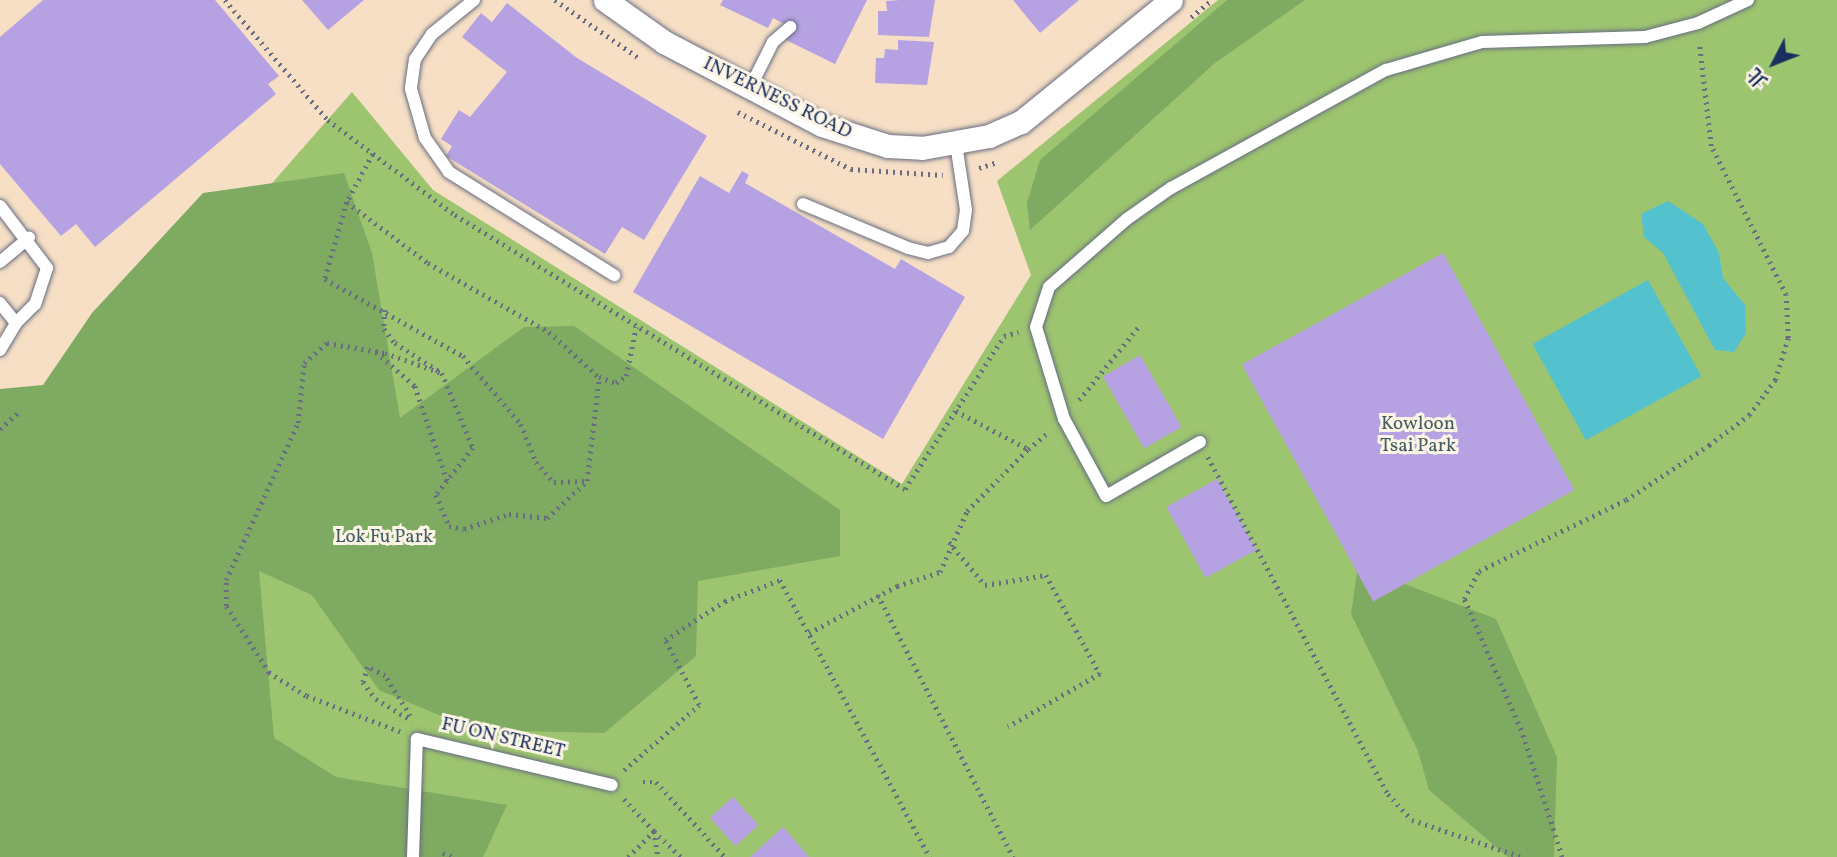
<!DOCTYPE html>
<meta charset="utf-8">
<style>
body{margin:0}
#map{position:relative;width:1837px;height:857px;overflow:hidden;background:#f6dfc5;font-family:Vollkorn,"Noto Serif TC",serif}
div>[style]{position:absolute}
[style*='--x']{left:calc(var(--x)*1px);top:calc(var(--y)*1px);width:calc(var(--w)*1px);rotate:calc(var(--a)*1deg)}
.green>*{inset:0;background:#9dc46f}
.forest>*{inset:0;background:#7eaa62}
.water>*{inset:0;background:#54c1ce;transform-origin:0 0}
.building>*{inset:0;background:#b6a2e2;transform-origin:0 0}
.path>*{height:4.5px;margin-top:-2.25px;transform-origin:0;background:repeating-linear-gradient(90deg,#686d82 0 2px,transparent 0 7px)}
.roads{filter:drop-shadow(0 0 2px #686d82) drop-shadow(0 0 2px #686d82)}
.service>*{height:12px;margin:-6px;padding:0 6px;transform-origin:6px;border-radius:6px;background:#fff}
.minor>*{height:23px;margin:-11.5px;padding:0 11.5px;transform-origin:11.5px;border-radius:11.5px;background:#fff}
span{translate:-50% -50%;white-space:nowrap;text-align:center;line-height:1.15;-webkit-text-stroke:6px #fcf5e5;paint-order:stroke}
.street-label{font-size:19px;color:#1b2f5e}
.park-label{font-size:19px;color:#425c63}
.north{position:absolute;left:1739px;top:28px;width:70px;height:70px;-webkit-text-stroke:5px #fcf5e5;paint-order:stroke;rotate:228deg;font-size:19px;font-weight:700;line-height:28px;text-align:center;color:#1b2f5e}
.north::after{content:'';display:block;margin:auto;width:24px;height:32px;background:#1b2f5e;clip-path:polygon(50% 0,100% 100%,50% 72%,0 100%)}
</style>
<div id="map">
<div class="green">
<i style="clip-path:polygon(1218px 0,1837px 0,1837px 857px,0 857px,0 469px,83px 399px,352px 92px,433px 190px,902px 484px,1031px 275px,997px 181px)"></i>
</div>
<div class="forest">
<i style="clip-path:polygon(1227px 0,1305px 0,1215px 63px,1030px 230px,1027px 203px,1040px 160px)"></i>
<i style="clip-path:polygon(344px 173px,372px 253px,400px 418px,524px 327px,574px 326px,840px 510px,840px 556px,698px 581px,696px 656px,604px 733px,475px 730px,379px 690px,312px 595px,259px 571px,274px 738px,336px 777px,507px 805px,483px 857px,0 857px,0 389px,43px 385px,92px 313px,203px 193px)"></i>
<i style="clip-path:polygon(1358px 566px,1496px 619px,1557px 757px,1554px 857px,1508px 857px,1429px 790px,1418px 751px,1351px 614px)"></i>
</div>
<div class="water">
<i style="clip-path:polygon(1668px 201px,1703px 224px,1719px 253px,1723px 278px,1745px 305px,1746px 333px,1734px 352px,1715px 350px,1663px 253px,1644px 237px,1641px 214px)"></i>
<i style="left:1648px;top:280px;width:110px;height:132px;rotate:61deg"></i>
</div>
<div class="building">
<i style="clip-path:polygon(43px 0,215px 0,279px 76px,268px 84px,276px 94px,95px 247px,76px 224px,61px 236px,0 164px,0 37px)"></i>
<i style="clip-path:polygon(302px 0,364px 0,328px 30px)"></i>
<i style="clip-path:polygon(723px 0,867px 0,835px 64px,784px 39px,790px 27px,773px 18px,768px 28px,720px 5px)"></i>
<i style="clip-path:polygon(900px 0,935px 0,929px 37px,878px 35px,878px 11px,887px 11px,886px 1px)"></i>
<i style="clip-path:polygon(1013px 0,1079px 0,1040px 33px)"></i>
<i style="clip-path:polygon(507px 3px,577px 58px,707px 136px,644px 240px,622px 227px,605px 254px,446px 156px,452px 146px,441px 139px,459px 110px,470px 117px,507px 72px,462px 37px,481px 13px,492px 22px)"></i>
<i style="clip-path:polygon(898px 40px,934px 42px,927px 85px,875px 83px,876px 58px,884px 58px,885px 49px,898px 50px)"></i>
<i style="clip-path:polygon(742px 171px,749px 175px,745px 183px,895px 269px,901px 259px,965px 297px,883px 439px,633px 292px,700px 176px,729px 193px)"></i>
<i style="left:1443px;top:253px;width:271px;height:230px;rotate:61deg"></i>
<i style="left:1140px;top:355px;width:83px;height:43px;rotate:60deg"></i>
<i style="left:1217px;top:479px;width:81px;height:58px;rotate:61deg"></i>
<i style="left:733px;top:797px;width:38px;height:31px;rotate:48deg"></i>
<i style="clip-path:polygon(783px 827px,809px 857px,750px 857px)"></i>
</div>
<div class="path">
<i style="--x:225;--y:0;--w:158;--a:49.4"></i>
<i style="--x:328;--y:120;--w:159;--a:36.8"></i>
<i style="--x:455;--y:215;--w:527;--a:31.34"></i>
<i style="--x:905;--y:489;--w:182;--a:-57.1"></i>
<i style="--x:1004;--y:336;--w:15;--a:-16"></i>
<i style="--x:555;--y:0;--w:102;--a:34.6"></i>
<i style="--x:1191;--y:17;--w:27;--a:-39"></i>
<i style="--x:738;--y:112;--w:127;--a:26.8"></i>
<i style="--x:851;--y:169;--w:92;--a:3.7"></i>
<i style="--x:373;--y:154;--w:55;--a:118.4"></i>
<i style="--x:347;--y:202;--w:80;--a:105.9"></i>
<i style="--x:325;--y:279;--w:158;--a:29.2"></i>
<i style="--x:463;--y:356;--w:89;--a:49.5"></i>
<i style="--x:521;--y:424;--w:41;--a:68.5"></i>
<i style="--x:536;--y:462;--w:27;--a:48"></i>
<i style="--x:554;--y:482;--w:32;--a:-2"></i>
<i style="--x:979;--y:168;--w:19;--a:-18"></i>
<i style="--x:347;--y:202;--w:101;--a:37"></i>
<i style="--x:428;--y:263;--w:139;--a:29.7"></i>
<i style="--x:549;--y:332;--w:67;--a:42"></i>
<i style="--x:599;--y:377;--w:18;--a:19"></i>
<i style="--x:616;--y:383;--w:12;--a:-35"></i>
<i style="--x:626;--y:376;--w:50;--a:-78.5"></i>
<i style="--x:385;--y:310;--w:19;--a:93"></i>
<i style="--x:384;--y:329;--w:18;--a:52"></i>
<i style="--x:395;--y:343;--w:56;--a:32.6"></i>
<i style="--x:442;--y:373;--w:81;--a:67.5"></i>
<i style="--x:473;--y:448;--w:60;--a:128.2"></i>
<i style="--x:436;--y:495;--w:34;--a:67"></i>
<i style="--x:449;--y:526;--w:15;--a:11"></i>
<i style="--x:464;--y:529;--w:47;--a:-18.4"></i>
<i style="--x:509;--y:514;--w:38;--a:6"></i>
<i style="--x:547;--y:518;--w:54;--a:-42.8"></i>
<i style="--x:587;--y:481;--w:105;--a:-83.4"></i>
<i style="--x:376;--y:352;--w:52;--a:41.1"></i>
<i style="--x:415;--y:386;--w:102;--a:71.2"></i>
<i style="--x:1079;--y:400;--w:97;--a:-50.9"></i>
<i style="--x:956;--y:411;--w:81;--a:27.8"></i>
<i style="--x:1028;--y:449;--w:27;--a:-39"></i>
<i style="--x:0;--y:429;--w:27;--a:-42"></i>
<i style="--x:1208;--y:457;--w:382;--a:61.9"></i>
<i style="--x:1388;--y:794;--w:35;--a:47"></i>
<i style="--x:1412;--y:820;--w:116;--a:18.6"></i>
<i style="--x:949;--y:542;--w:56;--a:50.1"></i>
<i style="--x:985;--y:585;--w:62;--a:-9.3"></i>
<i style="--x:1046;--y:575;--w:113;--a:61.4"></i>
<i style="--x:1100;--y:674;--w:106;--a:150.1"></i>
<i style="--x:878;--y:595;--w:295;--a:62.7"></i>
<i style="--x:809;--y:633;--w:100;--a:-28.1"></i>
<i style="--x:897;--y:586;--w:45;--a:-18"></i>
<i style="--x:940;--y:572;--w:67;--a:-66.1"></i>
<i style="--x:967;--y:511;--w:87;--a:-45.5"></i>
<i style="--x:410;--y:716;--w:47;--a:-122"></i>
<i style="--x:385;--y:676;--w:19;--a:-152"></i>
<i style="--x:368;--y:667;--w:16;--a:108"></i>
<i style="--x:363;--y:682;--w:21;--a:53"></i>
<i style="--x:376;--y:699;--w:42;--a:31.4"></i>
<i style="--x:400;--y:732;--w:101;--a:-159"></i>
<i style="--x:306;--y:696;--w:44;--a:-148.1"></i>
<i style="--x:269;--y:673;--w:80;--a:-122.7"></i>
<i style="--x:226;--y:606;--w:26;--a:-90"></i>
<i style="--x:226;--y:580;--w:173;--a:-65.4"></i>
<i style="--x:298;--y:423;--w:60;--a:-84.3"></i>
<i style="--x:304;--y:363;--w:30;--a:-41"></i>
<i style="--x:327;--y:343;--w:59;--a:9.8"></i>
<i style="--x:385;--y:353;--w:60;--a:19.3"></i>
<i style="--x:624;--y:770;--w:99;--a:-40.9"></i>
<i style="--x:699;--y:705;--w:73;--a:-117.6"></i>
<i style="--x:665;--y:640;--w:72;--a:-33"></i>
<i style="--x:725;--y:601;--w:59;--a:-20.9"></i>
<i style="--x:780;--y:580;--w:315;--a:61.6"></i>
<i style="--x:643;--y:782;--w:13;--a:0"></i>
<i style="--x:656;--y:782;--w:102;--a:47.4"></i>
<i style="--x:624;--y:799;--w:44;--a:46.8"></i>
<i style="--x:654;--y:831;--w:26;--a:81"></i>
<i style="--x:443;--y:853;--w:11;--a:22"></i>
<i style="--x:628;--y:857;--w:37;--a:-45"></i>
<i style="--x:654;--y:831;--w:37;--a:44"></i>
<i style="--x:1562;--y:857;--w:133;--a:-107.9"></i>
<i style="--x:1521;--y:730;--w:143;--a:-113.5"></i>
<i style="--x:1464;--y:599;--w:32;--a:-62"></i>
<i style="--x:1479;--y:571;--w:163;--a:-25.8"></i>
<i style="--x:1626;--y:500;--w:100;--a:-33.5"></i>
<i style="--x:1709;--y:445;--w:50;--a:-36.9"></i>
<i style="--x:1749;--y:415;--w:44;--a:-53.4"></i>
<i style="--x:1775;--y:380;--w:44;--a:-72.8"></i>
<i style="--x:1788;--y:338;--w:43;--a:-92.7"></i>
<i style="--x:1786;--y:295;--w:167;--a:-116.7"></i>
<i style="--x:1711;--y:146;--w:104;--a:-96.6"></i>
</div>
<div class="roads">
<div class="service">
<i style="--x:474;--y:0;--w:54;--a:141"></i>
<i style="--x:432;--y:34;--w:30;--a:124"></i>
<i style="--x:415;--y:59;--w:30;--a:98"></i>
<i style="--x:411;--y:89;--w:51;--a:74.1"></i>
<i style="--x:425;--y:138;--w:42;--a:54.8"></i>
<i style="--x:449;--y:172;--w:195;--a:32"></i>
<i style="--x:750;--y:88;--w:51;--a:-63.4"></i>
<i style="--x:773;--y:42;--w:23;--a:-41"></i>
<i style="--x:803;--y:204;--w:114;--a:22.7"></i>
<i style="--x:908;--y:248;--w:21;--a:14"></i>
<i style="--x:928;--y:253;--w:22;--a:-16"></i>
<i style="--x:949;--y:247;--w:21;--a:-49"></i>
<i style="--x:963;--y:231;--w:21;--a:-82"></i>
<i style="--x:966;--y:210;--w:67;--a:-98.6"></i>
<i style="--x:0;--y:206;--w:78;--a:52.8"></i>
<i style="--x:47;--y:268;--w:38;--a:108"></i>
<i style="--x:35;--y:304;--w:27;--a:135"></i>
<i style="--x:16;--y:323;--w:26;--a:-129"></i>
<i style="--x:0;--y:262;--w:38;--a:-40"></i>
<i style="--x:0;--y:350;--w:31;--a:-59"></i>
<i style="--x:1200;--y:442;--w:108;--a:150.1"></i>
<i style="--x:1106;--y:496;--w:88;--a:-118.6"></i>
<i style="--x:1064;--y:419;--w:96;--a:-106.9"></i>
<i style="--x:1036;--y:327;--w:42;--a:-72"></i>
<i style="--x:1049;--y:287;--w:103;--a:-41.1"></i>
<i style="--x:1127;--y:219;--w:54;--a:-35.2"></i>
<i style="--x:1171;--y:188;--w:245;--a:-28.8"></i>
<i style="--x:1386;--y:70;--w:100;--a:-16.3"></i>
<i style="--x:1482;--y:42;--w:163;--a:-1.8"></i>
<i style="--x:1645;--y:37;--w:55;--a:-14.8"></i>
<i style="--x:1698;--y:23;--w:55;--a:-24.7"></i>
<i style="--x:413;--y:857;--w:118;--a:-88.1"></i>
<i style="--x:417;--y:739;--w:200;--a:13.3"></i>
</div>
<div class="minor">
<i style="--x:605;--y:0;--w:72;--a:35.4"></i>
<i style="--x:664;--y:42;--w:178;--a:27.7"></i>
<i style="--x:822;--y:125;--w:69;--a:17.7"></i>
<i style="--x:888;--y:146;--w:34;--a:3"></i>
<i style="--x:922;--y:148;--w:68;--a:-10.2"></i>
<i style="--x:989;--y:136;--w:35;--a:-24"></i>
<i style="--x:1021;--y:122;--w:193;--a:-39.1"></i>
</div>
</div>
<div class="street-label">
<span style="left:777px;top:99px;rotate:26deg">INVERNESS ROAD</span>
<span style="left:503px;top:739px;rotate:13deg">FU ON STREET</span>
</div>
<div class="park-label">
<span style="left:1418px;top:436px">Kowloon<br>Tsai Park</span>
<span style="left:384px;top:538px">Lok Fu Park</span>
</div>
<div class="north">北</div>
</div>
